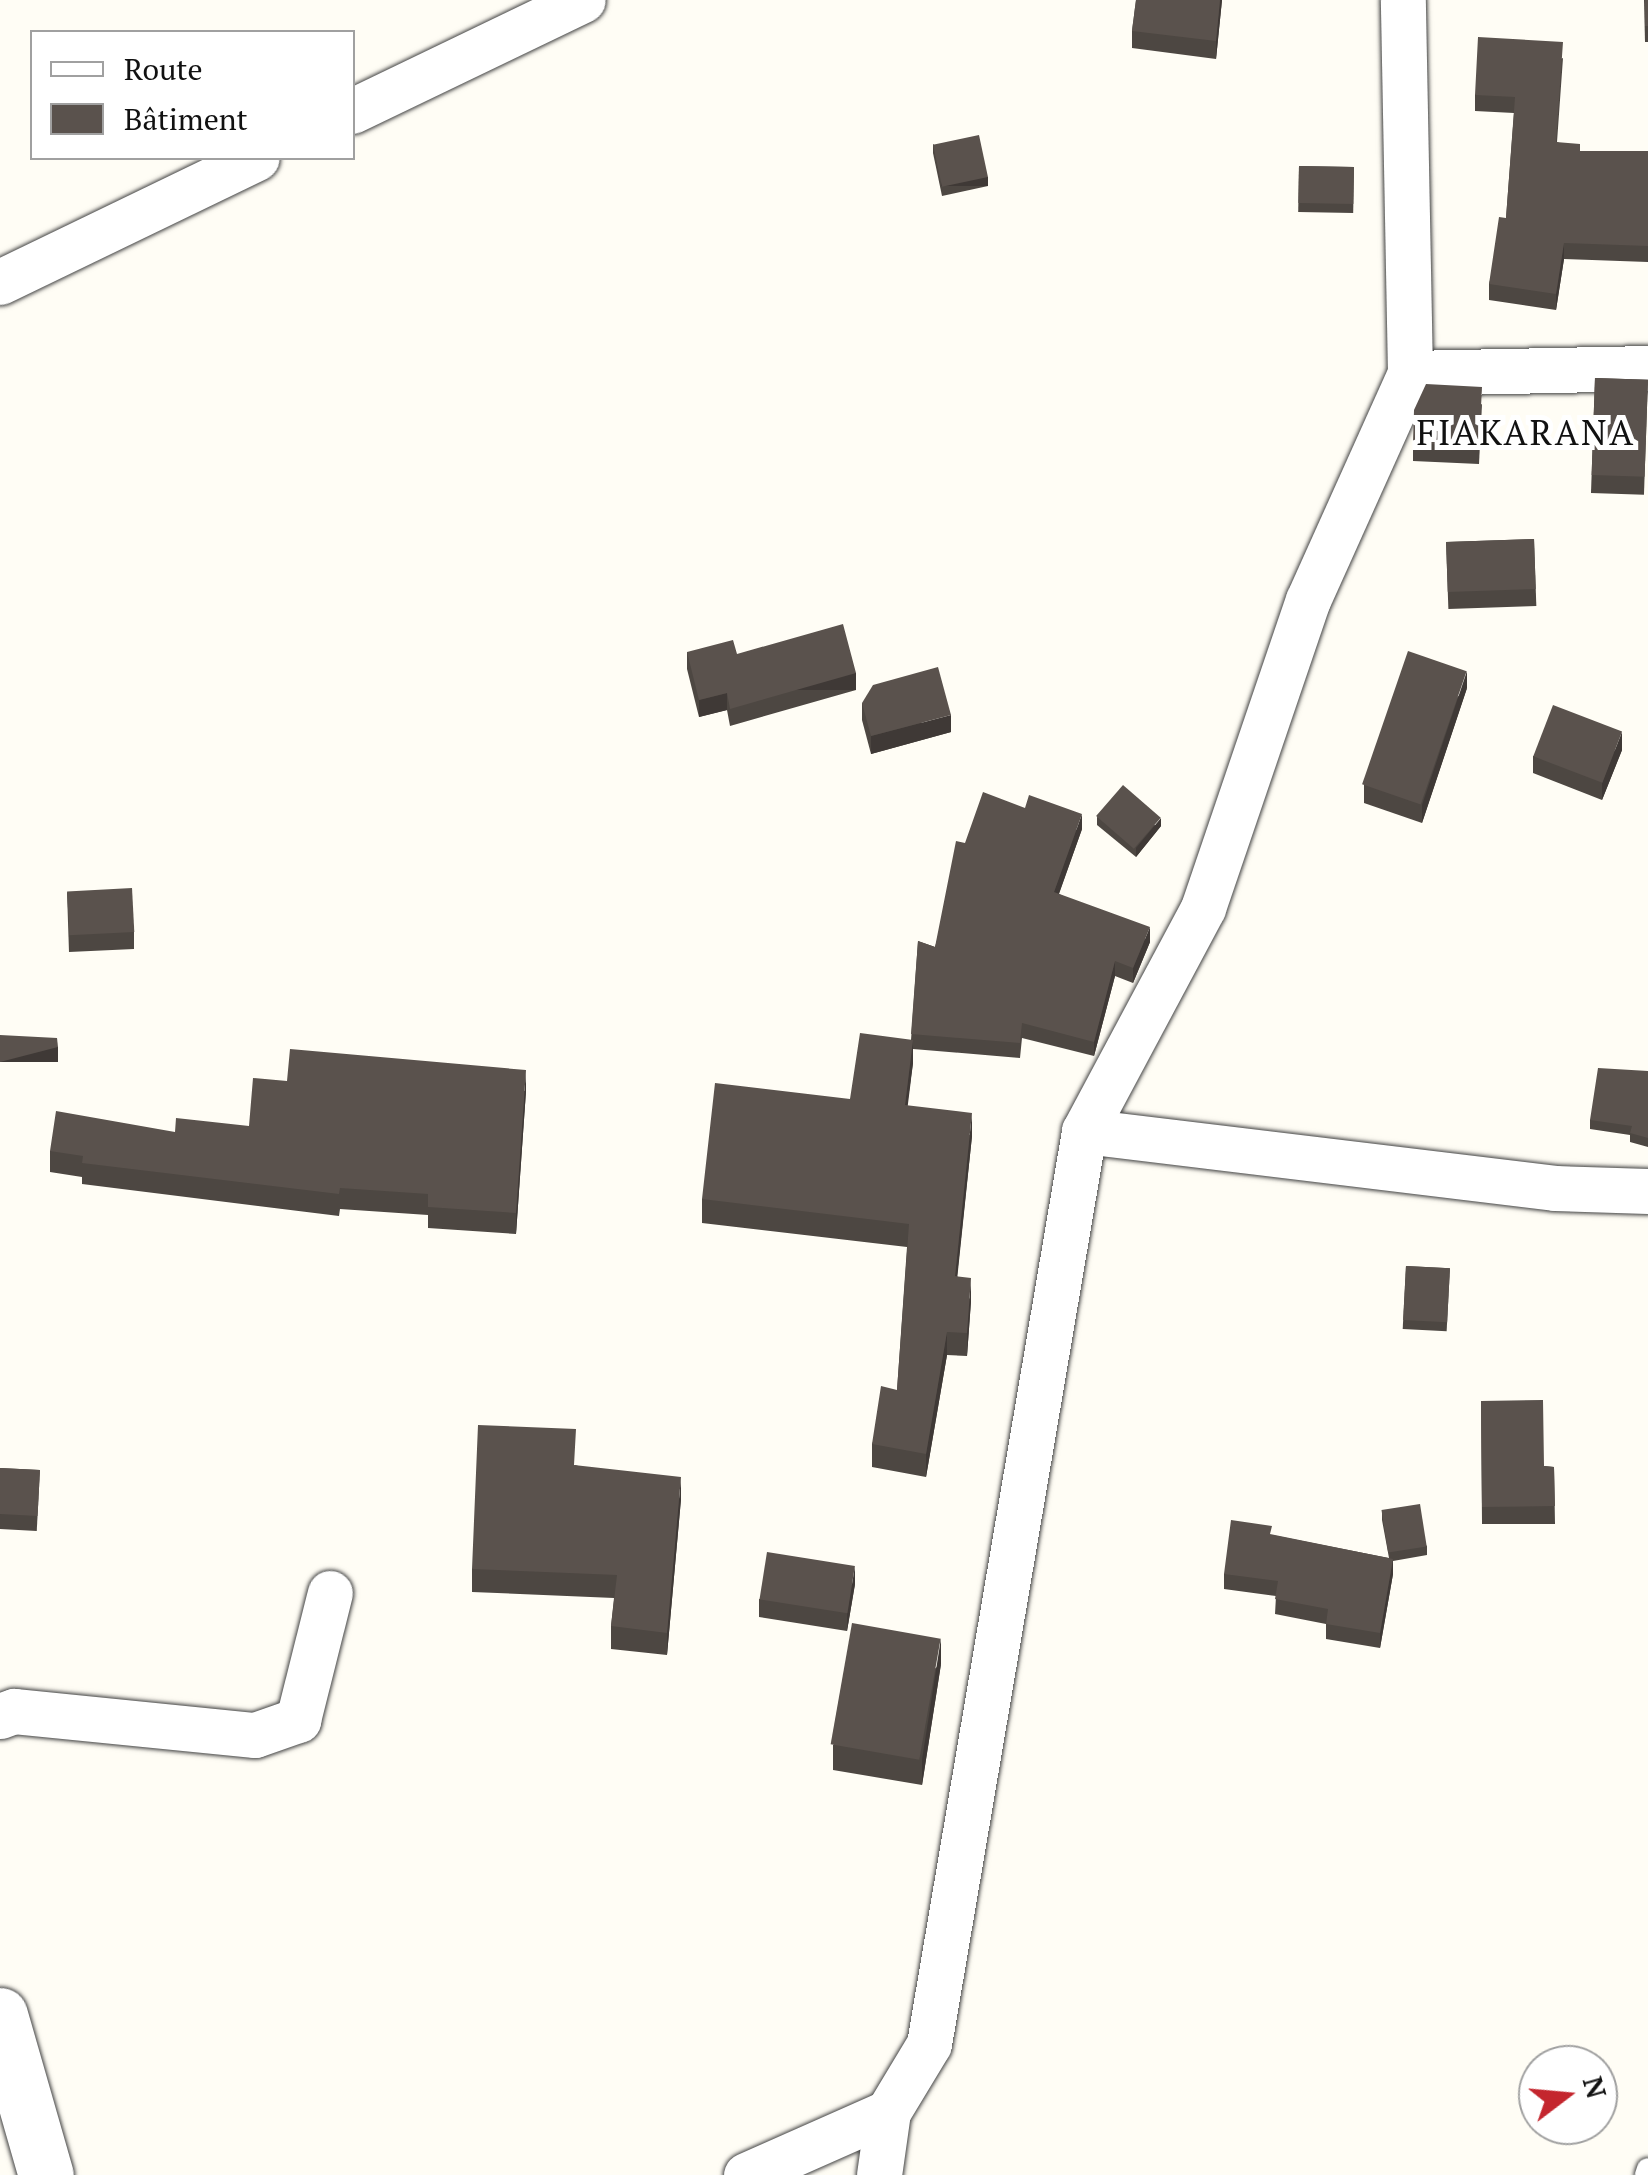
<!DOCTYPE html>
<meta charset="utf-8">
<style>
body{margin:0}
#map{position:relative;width:1648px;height:2175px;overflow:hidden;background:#fffdf5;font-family:"PT Serif",serif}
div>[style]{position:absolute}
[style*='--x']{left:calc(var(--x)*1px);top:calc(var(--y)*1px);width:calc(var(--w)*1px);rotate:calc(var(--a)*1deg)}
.roads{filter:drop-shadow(0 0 2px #444) drop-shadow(0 0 2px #444)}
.service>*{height:22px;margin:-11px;padding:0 11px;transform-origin:11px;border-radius:11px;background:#fff}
.minor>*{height:45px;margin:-22.5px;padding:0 22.5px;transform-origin:22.5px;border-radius:22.5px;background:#fff}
.tertiary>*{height:55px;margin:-27.5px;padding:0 27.5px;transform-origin:27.5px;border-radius:27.5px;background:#fff}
.wall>*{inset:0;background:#4d4742;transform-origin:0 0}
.shaded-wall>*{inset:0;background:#3f3936;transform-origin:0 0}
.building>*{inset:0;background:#5a524d;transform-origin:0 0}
span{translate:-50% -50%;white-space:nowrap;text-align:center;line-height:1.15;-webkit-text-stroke:10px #fff;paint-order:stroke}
.quarter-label{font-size:35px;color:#111;letter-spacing:2.5px}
.legend{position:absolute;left:30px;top:30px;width:325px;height:130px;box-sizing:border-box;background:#fff;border:2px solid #a0a0a0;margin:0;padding:12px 18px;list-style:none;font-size:30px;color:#111}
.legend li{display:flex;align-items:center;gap:20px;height:50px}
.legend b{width:50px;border:2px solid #a0a0a0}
.north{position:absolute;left:1518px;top:2045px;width:100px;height:100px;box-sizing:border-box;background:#fff;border:2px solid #a0a0a0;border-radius:50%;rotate:74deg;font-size:28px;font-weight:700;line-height:40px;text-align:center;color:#111}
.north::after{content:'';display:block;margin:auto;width:35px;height:45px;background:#c4262e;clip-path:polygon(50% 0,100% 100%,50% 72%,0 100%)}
</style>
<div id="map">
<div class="roads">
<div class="service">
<i style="--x:1646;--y:2175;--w:6;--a:-72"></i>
</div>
<div class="minor">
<i style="--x:352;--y:111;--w:256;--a:-25.7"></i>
<i style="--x:0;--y:282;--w:285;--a:-25.8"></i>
<i style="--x:1410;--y:373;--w:238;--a:-1.2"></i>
<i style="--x:1084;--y:1131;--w:253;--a:-61.9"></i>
<i style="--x:1203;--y:908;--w:325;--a:-71.2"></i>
<i style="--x:1308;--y:600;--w:249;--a:-65.8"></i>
<i style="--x:1410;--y:373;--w:373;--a:-91.1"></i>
<i style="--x:0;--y:1716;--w:15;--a:-20"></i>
<i style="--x:14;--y:1711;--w:242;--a:5.7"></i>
<i style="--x:255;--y:1735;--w:46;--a:-19.2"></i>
<i style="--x:298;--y:1720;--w:131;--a:-75.9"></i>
<i style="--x:746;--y:2175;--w:155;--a:-23.9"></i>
<i style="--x:888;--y:2112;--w:79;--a:-58.9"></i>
<i style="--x:929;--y:2044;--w:926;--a:-80.36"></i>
<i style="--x:1084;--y:1131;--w:474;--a:6.9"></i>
<i style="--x:1555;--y:1188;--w:93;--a:1.8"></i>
<i style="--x:879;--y:2175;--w:64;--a:-81.9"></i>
</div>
<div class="tertiary">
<i style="--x:0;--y:2015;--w:166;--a:74"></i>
</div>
</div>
<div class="wall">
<i style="clip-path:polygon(1136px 0,1222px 0,1216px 59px,1132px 48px,1132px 31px)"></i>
<i style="clip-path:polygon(1644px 0,1648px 0,1648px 42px,1645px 42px)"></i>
<i style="clip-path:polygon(1563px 58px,1557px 142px,1580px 151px,1648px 151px,1648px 262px,1564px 259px,1556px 310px,1489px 300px,1489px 284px,1506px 218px,1514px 113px,1475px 111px,1475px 95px)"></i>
<i style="clip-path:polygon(933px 144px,988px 186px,942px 196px,933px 153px)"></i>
<i style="left:1299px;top:166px;width:55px;height:46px;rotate:1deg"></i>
<i style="left:1595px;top:378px;width:53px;height:115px;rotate:2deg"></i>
<i style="clip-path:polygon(1482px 404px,1479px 464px,1413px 461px,1413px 443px)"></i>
<i style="left:1534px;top:539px;width:67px;height:88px;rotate:88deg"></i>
<i style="clip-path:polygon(687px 652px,737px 654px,856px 690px,730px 726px,727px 710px,699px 717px,687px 669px)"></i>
<i style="clip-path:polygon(1467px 688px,1422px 823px,1364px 803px,1364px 785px)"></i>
<i style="clip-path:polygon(862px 703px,951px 732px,871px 754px,862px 720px)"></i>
<i style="clip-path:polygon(1622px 750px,1602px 800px,1533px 773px,1533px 756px)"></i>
<i style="clip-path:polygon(1097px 817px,1161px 826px,1136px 857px,1097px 825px)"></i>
<i style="clip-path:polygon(1082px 829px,1059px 894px,1150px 942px,1133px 983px,1115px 976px,1094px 1056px,1022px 1038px,1020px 1058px,913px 1049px,913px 1063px,907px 1106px,972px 1136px,957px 1276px,971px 1301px,967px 1356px,947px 1355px,926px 1477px,872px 1467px,872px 1444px,897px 1390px,907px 1247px,702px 1223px,702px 1199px,850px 1099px,911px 1040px,918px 941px,935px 947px,965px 843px)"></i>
<i style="clip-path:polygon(67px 892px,134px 932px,134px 949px,69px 952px)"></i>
<i style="clip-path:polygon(1648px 1071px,1648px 1147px,1630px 1142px,1630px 1135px,1590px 1129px,1590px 1120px)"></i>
<i style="clip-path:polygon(287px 1081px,526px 1091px,516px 1234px,428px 1228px,428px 1215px,340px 1209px,339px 1216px,82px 1184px,82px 1177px,50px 1172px,50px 1151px,175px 1132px,249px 1126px)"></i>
<i style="left:1406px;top:1266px;width:44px;height:63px;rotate:3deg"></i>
<i style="clip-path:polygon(1481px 1401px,1544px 1466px,1554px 1467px,1555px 1524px,1482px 1524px)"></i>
<i style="clip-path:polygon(575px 1465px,681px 1499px,667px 1655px,611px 1649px,611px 1626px,614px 1598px,472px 1592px,472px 1569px)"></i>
<i style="left:0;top:1468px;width:40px;height:61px;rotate:3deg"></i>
<i style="clip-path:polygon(1382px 1512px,1427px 1546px,1427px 1555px,1393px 1561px,1393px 1574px,1380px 1648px,1326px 1639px,1326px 1624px,1275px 1614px,1276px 1596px,1224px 1589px,1224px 1574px,1272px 1535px,1389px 1558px,1382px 1520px)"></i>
<i style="clip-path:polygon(855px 1584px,847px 1631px,759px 1617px,759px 1599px)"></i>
<i style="clip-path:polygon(941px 1664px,922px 1785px,833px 1770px,833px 1745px)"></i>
</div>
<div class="shaded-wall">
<i style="clip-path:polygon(1220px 0,1222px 0,1216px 59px,1216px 41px)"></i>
<i style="left:988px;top:177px;width:9px;height:47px;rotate:90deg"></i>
<i style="clip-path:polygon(1564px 243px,1564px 259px,1556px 310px,1556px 294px)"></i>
<i style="clip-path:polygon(1467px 671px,1467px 688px,1422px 823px,1422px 805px)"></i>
<i style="left:856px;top:673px;width:17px;height:131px;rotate:90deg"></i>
<i style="clip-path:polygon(727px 693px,727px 710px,699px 717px,699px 700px)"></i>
<i style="clip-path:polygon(951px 715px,951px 732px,871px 754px,871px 736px)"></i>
<i style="clip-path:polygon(1622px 732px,1622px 750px,1602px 800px,1602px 783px)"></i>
<i style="clip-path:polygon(1082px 814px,1082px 829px,1054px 907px,1054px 892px)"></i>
<i style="clip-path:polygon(1161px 818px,1161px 826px,1136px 857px,1136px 848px)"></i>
<i style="clip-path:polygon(1150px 927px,1150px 942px,1133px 983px,1133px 968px)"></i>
<i style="clip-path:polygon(1115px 961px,1115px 976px,1094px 1056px,1094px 1042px)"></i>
<i style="clip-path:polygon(913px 1040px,913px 1063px,905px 1128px,905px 1105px)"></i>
<i style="left:58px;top:1047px;width:15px;height:60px;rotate:90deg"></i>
<i style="clip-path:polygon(526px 1070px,526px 1091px,516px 1234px,516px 1213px)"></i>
<i style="clip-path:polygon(972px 1113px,972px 1136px,955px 1299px,955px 1276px)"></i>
<i style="clip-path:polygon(971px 1278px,971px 1301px,967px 1356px,967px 1333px)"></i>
<i style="clip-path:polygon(947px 1332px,947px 1355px,926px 1477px,926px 1454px)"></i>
<i style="clip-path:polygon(681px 1477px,681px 1499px,667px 1655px,667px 1633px)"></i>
<i style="clip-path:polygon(1393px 1559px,1393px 1574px,1380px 1648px,1380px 1633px)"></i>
<i style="clip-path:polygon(855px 1566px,855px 1584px,847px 1631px,847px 1614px)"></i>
<i style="clip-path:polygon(941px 1638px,941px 1664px,922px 1785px,922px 1760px)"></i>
</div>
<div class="building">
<i style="clip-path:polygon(1136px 0,1220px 0,1216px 41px,1132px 31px)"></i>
<i style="left:1645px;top:0;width:3px;height:26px"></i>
<i style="clip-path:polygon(1478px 37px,1563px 42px,1556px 142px,1580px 144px,1580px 151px,1648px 151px,1648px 246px,1564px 243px,1556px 294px,1489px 284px,1499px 217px,1506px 218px,1515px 97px,1475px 95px)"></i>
<i style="left:979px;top:135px;width:43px;height:47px;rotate:78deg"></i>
<i style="left:1299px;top:166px;width:55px;height:37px;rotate:1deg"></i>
<i style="left:1595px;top:378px;width:53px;height:97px;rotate:2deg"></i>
<i style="clip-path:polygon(1426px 384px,1482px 387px,1479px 447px,1413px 443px,1414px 410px)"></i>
<i style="left:1534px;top:539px;width:50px;height:88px;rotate:88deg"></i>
<i style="clip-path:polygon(843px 624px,856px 673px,730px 709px,727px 693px,699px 700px,687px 652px,733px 640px,737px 654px)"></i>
<i style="left:1408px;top:651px;width:62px;height:141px;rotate:19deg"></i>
<i style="clip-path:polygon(938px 667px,951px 715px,871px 736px,862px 703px,873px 685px)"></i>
<i style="left:1553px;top:705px;width:74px;height:55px;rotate:21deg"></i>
<i style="left:1123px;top:785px;width:50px;height:41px;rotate:41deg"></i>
<i style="clip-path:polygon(983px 792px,1025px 808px,1029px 795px,1082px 814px,1054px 892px,1150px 927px,1133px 968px,1115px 961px,1094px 1042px,1022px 1023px,1020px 1043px,911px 1034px,918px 941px,935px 947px,956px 841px,965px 843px)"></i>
<i style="left:132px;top:888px;width:44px;height:65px;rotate:87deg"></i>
<i style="clip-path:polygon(860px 1033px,913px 1040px,905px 1105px,972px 1113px,955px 1276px,971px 1278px,967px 1333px,947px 1332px,926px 1454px,872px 1444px,881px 1386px,897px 1390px,909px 1224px,702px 1199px,715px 1083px,850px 1099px)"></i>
<i style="clip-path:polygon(0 1035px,57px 1038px,58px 1047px,0 1062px)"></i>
<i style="clip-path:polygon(290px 1049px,526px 1070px,516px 1213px,428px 1207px,428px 1194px,340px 1188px,339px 1194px,82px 1163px,83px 1156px,50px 1151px,56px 1111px,175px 1132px,176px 1118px,249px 1126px,253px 1078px,287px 1081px)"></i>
<i style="clip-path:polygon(1598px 1068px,1648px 1071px,1648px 1138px,1630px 1133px,1632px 1126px,1590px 1120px)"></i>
<i style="left:1406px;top:1266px;width:44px;height:54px;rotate:3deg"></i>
<i style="clip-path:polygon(1543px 1400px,1544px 1466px,1554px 1467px,1555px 1506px,1482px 1507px,1481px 1401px)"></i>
<i style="clip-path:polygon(478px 1425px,576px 1429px,574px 1465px,681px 1477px,667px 1633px,611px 1626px,617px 1575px,472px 1569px)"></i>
<i style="left:0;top:1468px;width:40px;height:46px;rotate:3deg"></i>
<i style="left:1420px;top:1504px;width:43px;height:39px;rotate:81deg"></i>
<i style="clip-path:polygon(1231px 1520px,1272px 1526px,1270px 1534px,1393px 1559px,1380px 1633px,1326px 1624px,1328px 1609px,1275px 1599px,1278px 1581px,1224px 1574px)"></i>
<i style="left:767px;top:1552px;width:89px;height:48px;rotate:9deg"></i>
<i style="left:852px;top:1623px;width:90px;height:123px;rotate:10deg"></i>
</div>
<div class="quarter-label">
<span style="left:1526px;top:432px">FIAKARANA</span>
</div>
<ul class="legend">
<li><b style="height:12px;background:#fff"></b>Route</li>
<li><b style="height:28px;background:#5a524d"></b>Bâtiment</li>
</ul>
<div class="north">N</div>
</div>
